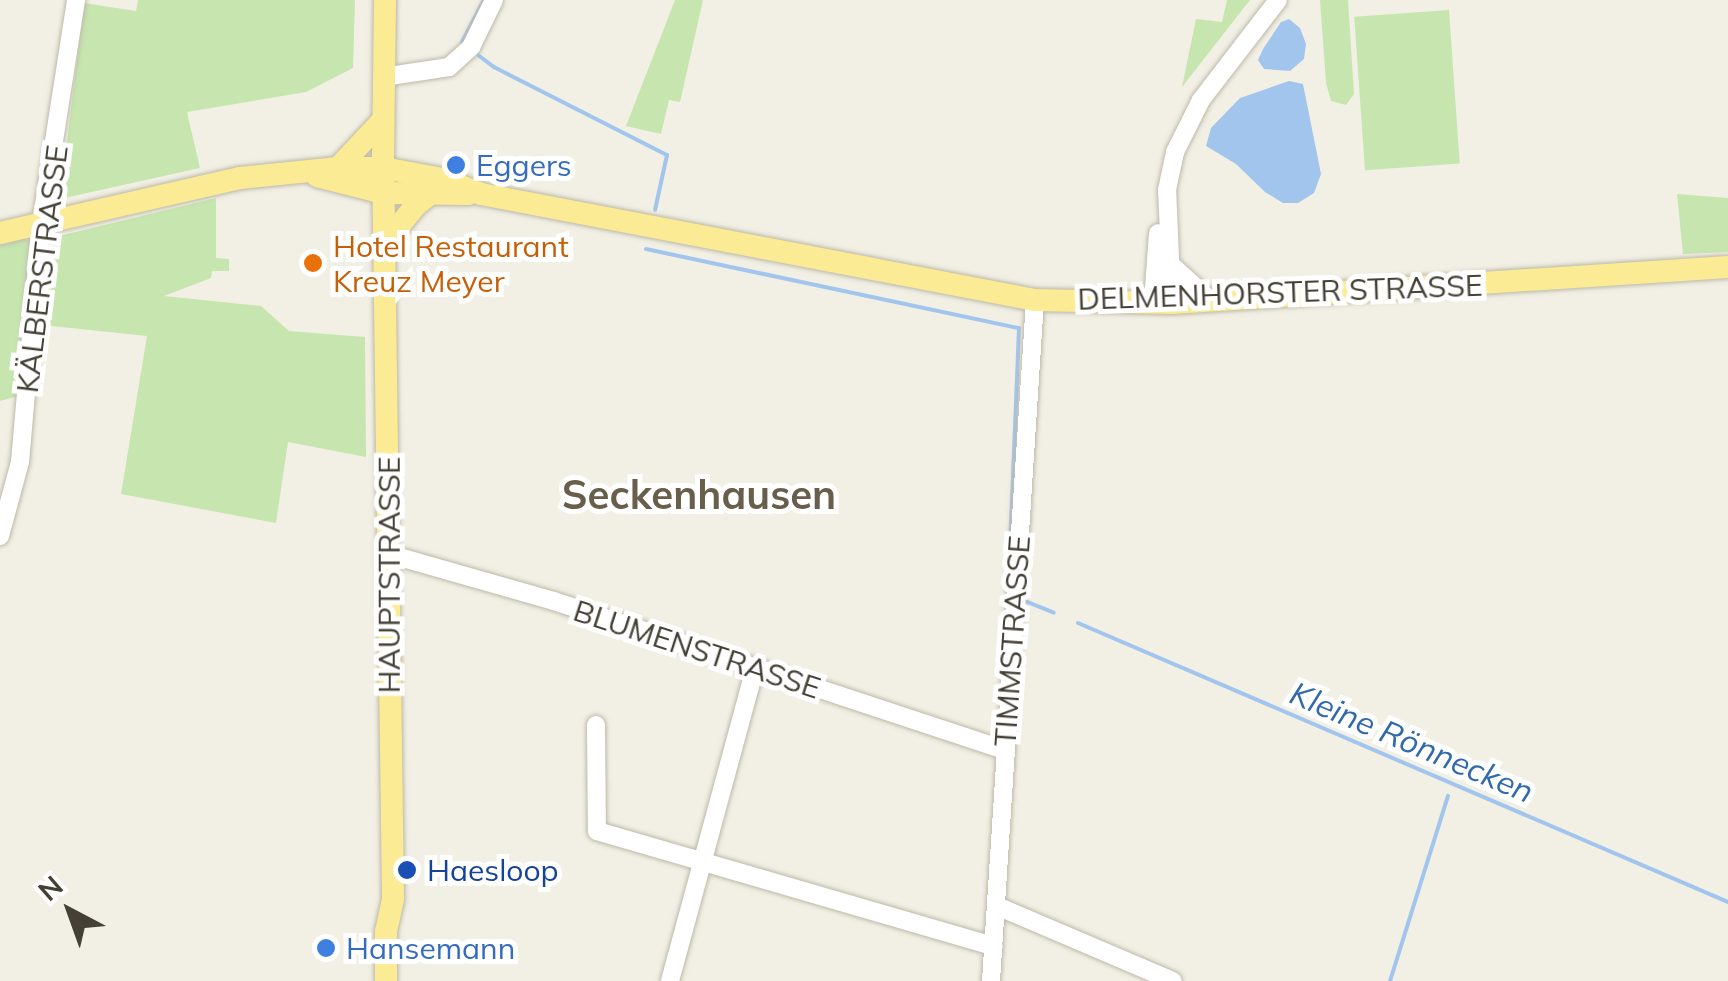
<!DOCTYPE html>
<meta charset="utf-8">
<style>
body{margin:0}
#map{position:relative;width:1728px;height:981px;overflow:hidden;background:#f2f0e5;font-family:Mulish,sans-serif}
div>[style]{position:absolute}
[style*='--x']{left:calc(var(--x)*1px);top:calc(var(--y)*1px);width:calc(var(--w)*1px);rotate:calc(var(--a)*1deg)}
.green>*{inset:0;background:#c6e5af;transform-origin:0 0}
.water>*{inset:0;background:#a2c5ee}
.stream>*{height:4px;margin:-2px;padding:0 2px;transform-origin:2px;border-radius:2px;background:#a2c5ee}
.roads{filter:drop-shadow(0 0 2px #bdb9a8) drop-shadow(0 0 2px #bdb9a8)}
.minor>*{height:18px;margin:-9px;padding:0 9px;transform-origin:9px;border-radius:9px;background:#fff}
.major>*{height:22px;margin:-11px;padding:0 11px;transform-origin:11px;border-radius:11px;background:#fbeb95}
.dots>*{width:28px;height:28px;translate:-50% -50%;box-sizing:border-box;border:5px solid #fff;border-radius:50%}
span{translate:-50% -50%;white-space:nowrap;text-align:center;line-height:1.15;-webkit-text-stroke:10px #fff;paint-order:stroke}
.shop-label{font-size:30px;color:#366cbe}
.left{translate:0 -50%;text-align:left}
.food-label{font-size:30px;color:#c56008}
.street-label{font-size:30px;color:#444035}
.transit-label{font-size:30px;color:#164399}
.water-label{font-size:32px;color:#3169ad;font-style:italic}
.district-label{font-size:40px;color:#675f4c;font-weight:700}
.north{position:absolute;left:20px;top:861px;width:100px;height:100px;-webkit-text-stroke:8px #fff;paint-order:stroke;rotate:319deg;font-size:28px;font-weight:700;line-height:40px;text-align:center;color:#444035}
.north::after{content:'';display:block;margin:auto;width:35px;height:45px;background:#444035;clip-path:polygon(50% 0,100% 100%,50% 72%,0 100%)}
</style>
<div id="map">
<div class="green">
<i style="clip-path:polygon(138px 0,355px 0,353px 68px,306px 92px,187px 112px,200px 168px,60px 199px,84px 3px,136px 11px)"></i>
<i style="clip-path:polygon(675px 0,703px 0,680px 102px,669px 100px,661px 134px,626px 126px)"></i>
<i style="clip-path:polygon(1227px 0,1250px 0,1182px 87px,1196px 19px,1222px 22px)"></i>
<i style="clip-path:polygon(1320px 0,1348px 0,1354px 94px,1346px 105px,1331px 101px,1326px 83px)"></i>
<i style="left:1449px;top:10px;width:154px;height:95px;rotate:86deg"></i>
<i style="clip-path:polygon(1677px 194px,1728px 198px,1728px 252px,1683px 254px)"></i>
<i style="clip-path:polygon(216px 198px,216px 258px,229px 259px,229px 271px,212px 271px,211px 278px,164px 296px,261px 306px,289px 331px,365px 337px,366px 457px,288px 442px,276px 523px,121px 494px,147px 336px,42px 325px,48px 249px,55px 237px)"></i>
<i style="clip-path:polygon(23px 239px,30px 241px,33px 252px,18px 396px,0 401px,0 245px)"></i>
</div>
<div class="water">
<i style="clip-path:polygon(1289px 19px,1300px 28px,1306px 44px,1304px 59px,1290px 71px,1264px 69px,1258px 60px,1263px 49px,1281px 22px)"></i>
<i style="clip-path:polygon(1289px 81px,1303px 84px,1321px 174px,1314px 193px,1298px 203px,1283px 203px,1265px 192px,1236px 164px,1206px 146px,1211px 128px,1240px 98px)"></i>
</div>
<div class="stream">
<i style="--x:462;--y:42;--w:47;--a:-62.4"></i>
<i style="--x:478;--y:55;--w:20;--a:37"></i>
<i style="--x:494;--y:67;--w:194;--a:27"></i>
<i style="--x:667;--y:155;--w:56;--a:102.3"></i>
<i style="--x:646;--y:249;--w:381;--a:12"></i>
<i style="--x:1019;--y:328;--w:221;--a:92.3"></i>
<i style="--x:1025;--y:601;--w:31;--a:22"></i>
<i style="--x:1078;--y:623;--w:707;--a:23.23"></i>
<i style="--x:1390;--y:981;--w:194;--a:-72.6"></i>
</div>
<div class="roads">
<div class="minor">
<i style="--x:383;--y:77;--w:67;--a:-8.6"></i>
<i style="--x:449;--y:67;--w:30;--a:-42"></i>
<i style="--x:471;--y:47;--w:52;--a:-63.9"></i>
<i style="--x:1169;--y:263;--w:55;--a:42.1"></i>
<i style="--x:1153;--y:303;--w:70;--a:-85.9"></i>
<i style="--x:1172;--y:303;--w:113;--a:-92.5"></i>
<i style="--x:1167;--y:190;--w:39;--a:-78"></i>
<i style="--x:1175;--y:152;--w:58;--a:-63.4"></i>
<i style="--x:1201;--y:100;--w:126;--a:-52.4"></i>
<i style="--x:0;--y:536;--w:77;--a:-74.9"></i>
<i style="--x:20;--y:462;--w:239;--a:-85"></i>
<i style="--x:41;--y:224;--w:227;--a:-81.1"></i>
<i style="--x:389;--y:554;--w:172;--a:15.9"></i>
<i style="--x:554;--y:601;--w:474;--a:18.3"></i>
<i style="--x:596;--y:725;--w:106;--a:89.5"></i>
<i style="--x:597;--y:831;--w:413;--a:16.2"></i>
<i style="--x:997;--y:906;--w:191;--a:23.1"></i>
<i style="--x:670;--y:981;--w:323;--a:-74.8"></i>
<i style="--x:991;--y:981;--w:682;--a:-86.3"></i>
</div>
<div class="major">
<i style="--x:385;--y:0;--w:153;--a:90.7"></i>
<i style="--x:383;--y:153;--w:746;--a:89.23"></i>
<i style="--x:393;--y:899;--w:33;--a:102"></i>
<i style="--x:386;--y:931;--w:50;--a:90"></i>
<i style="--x:338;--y:168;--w:66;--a:-46.8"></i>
<i style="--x:317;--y:176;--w:68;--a:14.4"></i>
<i style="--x:383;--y:193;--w:85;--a:0.7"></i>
<i style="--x:0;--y:233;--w:246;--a:-12.9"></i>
<i style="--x:240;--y:178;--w:99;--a:-5.8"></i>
<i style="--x:338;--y:168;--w:45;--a:0"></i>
<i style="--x:383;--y:168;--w:61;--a:10.4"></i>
<i style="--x:443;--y:179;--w:41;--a:21.5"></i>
<i style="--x:481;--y:194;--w:564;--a:10.83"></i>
<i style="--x:1035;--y:300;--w:137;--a:1.3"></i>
<i style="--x:1172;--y:303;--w:557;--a:-3.7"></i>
<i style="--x:385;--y:243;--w:49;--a:-50.8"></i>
<i style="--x:416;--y:205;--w:18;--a:-38"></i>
</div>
</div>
<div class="dots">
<i style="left:456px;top:165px;background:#3f7fe0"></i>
<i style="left:313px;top:263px;background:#e8710a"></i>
<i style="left:407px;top:870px;background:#1a4fb4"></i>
<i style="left:326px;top:948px;background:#3f7fe0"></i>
</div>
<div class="shop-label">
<span class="left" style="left:476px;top:165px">Eggers</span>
<span class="left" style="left:346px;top:948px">Hansemann</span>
</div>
<div class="food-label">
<span class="left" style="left:333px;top:263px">Hotel Restaurant<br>Kreuz Meyer</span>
</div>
<div class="street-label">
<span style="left:42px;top:269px;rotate:-83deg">KÄLBERSTRASSE</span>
<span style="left:1280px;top:292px;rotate:-2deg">DELMENHORSTER STRASSE</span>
<span style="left:389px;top:575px;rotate:-90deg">HAUPTSTRASSE</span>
<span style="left:1012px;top:641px;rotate:-86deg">TIMMSTRASSE</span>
<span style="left:697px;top:649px;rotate:18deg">BLUMENSTRASSE</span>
</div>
<div class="transit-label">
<span class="left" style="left:427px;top:870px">Haesloop</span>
</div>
<div class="water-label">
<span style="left:1412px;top:742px;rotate:23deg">Kleine Rönnecken</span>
</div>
<div class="district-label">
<span style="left:699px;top:494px">Seckenhausen</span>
</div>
<div class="north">N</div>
</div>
